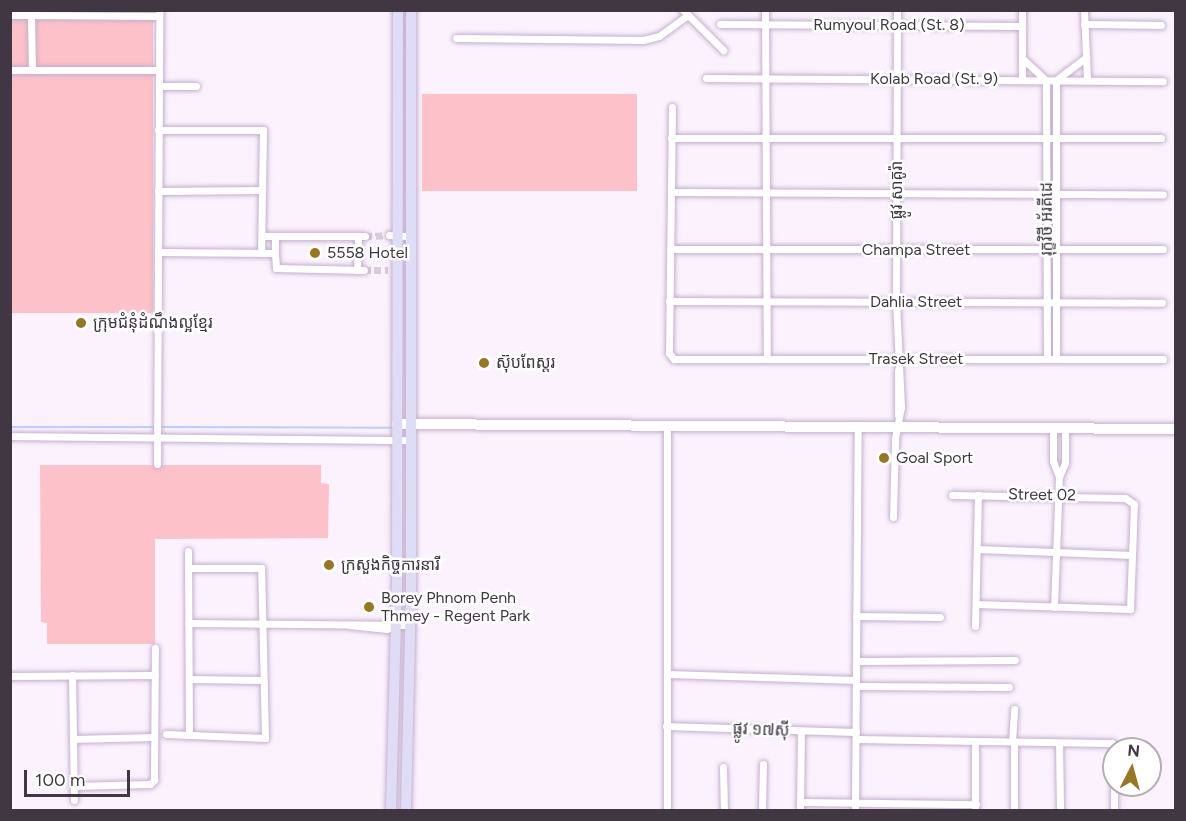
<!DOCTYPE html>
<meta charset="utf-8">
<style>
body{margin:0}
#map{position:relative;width:1186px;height:821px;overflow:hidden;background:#fbf2fe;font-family:Figtree,"Noto Sans Khmer",sans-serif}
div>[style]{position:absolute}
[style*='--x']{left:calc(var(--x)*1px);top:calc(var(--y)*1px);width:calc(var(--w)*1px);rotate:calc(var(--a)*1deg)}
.green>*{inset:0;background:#fcc1c9;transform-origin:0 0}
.stream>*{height:2px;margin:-1px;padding:0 1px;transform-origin:1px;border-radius:1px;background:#b8cfff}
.street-tunnel>*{height:7px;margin-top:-3.5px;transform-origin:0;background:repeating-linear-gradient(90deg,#d6cdd9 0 7px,transparent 0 10.5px)}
.roads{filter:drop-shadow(0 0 2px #c5afcd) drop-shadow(0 0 2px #c5afcd)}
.street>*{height:7px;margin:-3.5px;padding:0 3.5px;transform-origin:3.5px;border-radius:3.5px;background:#fff}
.secondary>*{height:10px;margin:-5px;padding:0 5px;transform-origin:5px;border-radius:5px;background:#fff}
.primary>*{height:10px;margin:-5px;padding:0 5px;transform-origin:5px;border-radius:5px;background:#dfdcf5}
.dots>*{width:16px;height:16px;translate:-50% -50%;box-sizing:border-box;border:3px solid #fff;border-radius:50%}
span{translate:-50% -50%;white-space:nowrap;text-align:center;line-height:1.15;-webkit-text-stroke:5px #fff;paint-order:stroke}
.street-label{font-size:16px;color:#403743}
.poi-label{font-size:16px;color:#403743}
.left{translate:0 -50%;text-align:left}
.frame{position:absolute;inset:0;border:12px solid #403743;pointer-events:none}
.north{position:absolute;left:1102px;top:737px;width:60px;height:60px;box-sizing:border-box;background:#fff;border:2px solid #b3afb4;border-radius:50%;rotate:6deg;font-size:16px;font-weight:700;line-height:24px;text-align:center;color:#403743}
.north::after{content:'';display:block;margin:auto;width:21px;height:27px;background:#977821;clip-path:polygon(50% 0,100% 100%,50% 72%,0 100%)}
.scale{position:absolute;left:24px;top:770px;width:106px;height:27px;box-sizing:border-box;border:3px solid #403743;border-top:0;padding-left:8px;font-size:18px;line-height:21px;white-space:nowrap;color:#403743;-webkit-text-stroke:4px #fff;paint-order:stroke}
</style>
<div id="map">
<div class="green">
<i style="left:10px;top:11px;width:143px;height:302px"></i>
<i style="left:422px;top:94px;width:215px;height:97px"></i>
<i style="clip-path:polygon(40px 465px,321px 465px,321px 483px,329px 484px,328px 538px,155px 539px,155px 644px,47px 644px,47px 623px,41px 622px)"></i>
</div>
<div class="stream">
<i style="--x:10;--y:427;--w:145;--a:0"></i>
<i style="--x:160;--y:427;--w:231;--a:0.2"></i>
</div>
<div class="street-tunnel">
<i style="--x:365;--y:236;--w:24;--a:-2"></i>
<i style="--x:364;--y:270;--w:24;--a:0"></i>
</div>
<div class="roads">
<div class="street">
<i style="--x:683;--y:10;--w:57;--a:45"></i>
<i style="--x:765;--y:10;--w:349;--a:89.7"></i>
<i style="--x:1084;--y:10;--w:70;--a:87.5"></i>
<i style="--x:10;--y:15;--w:21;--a:0"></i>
<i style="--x:31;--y:15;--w:55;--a:89"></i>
<i style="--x:31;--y:15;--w:128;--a:0.4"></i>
<i style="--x:720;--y:24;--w:302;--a:0.4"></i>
<i style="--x:1084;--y:24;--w:77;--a:0.7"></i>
<i style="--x:456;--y:38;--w:187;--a:0.6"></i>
<i style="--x:643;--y:40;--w:16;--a:-14"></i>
<i style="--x:659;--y:36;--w:34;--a:-36"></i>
<i style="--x:1022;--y:58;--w:33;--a:43"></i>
<i style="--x:1046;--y:80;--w:278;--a:89.8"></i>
<i style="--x:10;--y:70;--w:149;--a:0"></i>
<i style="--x:706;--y:78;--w:457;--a:0.4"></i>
<i style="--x:1022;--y:80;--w:70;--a:-90"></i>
<i style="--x:159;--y:86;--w:37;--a:0"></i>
<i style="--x:672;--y:107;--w:246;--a:90.7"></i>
<i style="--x:669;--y:353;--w:8;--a:50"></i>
<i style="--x:674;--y:359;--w:489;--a:0"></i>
<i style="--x:158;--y:130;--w:105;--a:0"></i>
<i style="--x:263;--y:130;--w:123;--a:90.9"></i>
<i style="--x:671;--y:138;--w:490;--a:0"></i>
<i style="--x:158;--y:191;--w:104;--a:-0.6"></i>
<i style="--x:671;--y:192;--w:492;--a:0.3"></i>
<i style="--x:389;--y:235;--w:22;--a:3"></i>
<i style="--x:262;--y:236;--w:103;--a:0"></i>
<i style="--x:670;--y:249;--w:493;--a:0"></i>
<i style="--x:158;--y:252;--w:117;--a:0.5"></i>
<i style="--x:275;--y:253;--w:15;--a:86"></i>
<i style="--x:276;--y:268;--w:88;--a:1.3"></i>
<i style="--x:275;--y:253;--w:17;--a:-90"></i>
<i style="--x:357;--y:270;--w:33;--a:-88"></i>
<i style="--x:669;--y:301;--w:493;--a:0.2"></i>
<i style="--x:1056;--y:358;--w:278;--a:-90"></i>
<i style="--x:1056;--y:80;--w:38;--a:-37"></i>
<i style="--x:898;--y:370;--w:45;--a:90"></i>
<i style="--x:1053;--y:428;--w:33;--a:90"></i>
<i style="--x:1053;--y:461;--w:17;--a:69"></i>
<i style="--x:10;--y:436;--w:401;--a:0.6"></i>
<i style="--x:157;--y:464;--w:454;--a:-89.7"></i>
<i style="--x:952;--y:495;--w:173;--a:1"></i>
<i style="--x:1125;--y:498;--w:11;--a:34"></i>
<i style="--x:1134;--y:504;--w:105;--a:92.2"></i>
<i style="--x:1130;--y:609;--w:154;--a:-178.1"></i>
<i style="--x:893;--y:517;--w:79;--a:-88.5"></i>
<i style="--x:895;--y:438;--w:32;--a:-79"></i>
<i style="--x:901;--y:407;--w:105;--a:-92.7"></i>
<i style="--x:896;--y:302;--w:292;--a:-89.8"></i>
<i style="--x:977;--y:549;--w:155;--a:2.2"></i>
<i style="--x:188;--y:551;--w:184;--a:89.7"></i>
<i style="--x:1054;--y:607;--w:130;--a:-87.8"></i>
<i style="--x:1059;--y:477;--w:15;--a:-67"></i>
<i style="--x:1065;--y:463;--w:35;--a:-90"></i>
<i style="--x:856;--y:616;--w:84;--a:0.7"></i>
<i style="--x:188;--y:623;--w:222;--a:0.5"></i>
<i style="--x:349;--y:625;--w:38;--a:6"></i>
<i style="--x:387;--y:629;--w:10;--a:-24"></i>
<i style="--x:975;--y:626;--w:131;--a:-88.7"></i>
<i style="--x:856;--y:661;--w:159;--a:-0.4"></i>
<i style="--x:667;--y:674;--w:189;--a:1.8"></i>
<i style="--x:72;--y:675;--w:125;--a:89.1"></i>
<i style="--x:10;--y:676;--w:145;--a:-0.4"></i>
<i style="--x:189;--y:679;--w:74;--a:0.8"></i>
<i style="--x:856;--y:686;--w:153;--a:0.4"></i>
<i style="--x:666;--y:726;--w:190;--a:1.8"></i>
<i style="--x:166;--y:734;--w:99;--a:2.3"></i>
<i style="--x:265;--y:738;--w:170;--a:-91.3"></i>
<i style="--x:261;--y:568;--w:73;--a:180"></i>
<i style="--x:73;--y:739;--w:81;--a:-1.4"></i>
<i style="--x:856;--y:739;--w:256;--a:0.9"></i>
<i style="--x:1112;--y:743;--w:7;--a:63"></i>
<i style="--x:975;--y:741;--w:69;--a:90"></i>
<i style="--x:1012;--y:741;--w:32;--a:-86"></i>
<i style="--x:1059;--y:743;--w:67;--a:89.1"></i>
<i style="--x:723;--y:767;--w:43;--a:88.7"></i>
<i style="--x:73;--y:786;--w:77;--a:-1.5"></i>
<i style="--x:150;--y:784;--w:6;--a:-45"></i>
<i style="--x:154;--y:780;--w:132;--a:-89.6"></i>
<i style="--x:800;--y:802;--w:176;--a:0.7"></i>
<i style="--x:667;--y:810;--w:384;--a:-90"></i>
<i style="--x:762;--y:810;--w:46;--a:-88.8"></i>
<i style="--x:800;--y:810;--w:79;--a:-89.3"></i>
<i style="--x:855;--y:810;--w:383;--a:-89.6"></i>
<i style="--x:1014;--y:810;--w:68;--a:-90"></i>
<i style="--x:1114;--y:810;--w:25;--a:-90"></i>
</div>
<div class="secondary">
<i style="--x:397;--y:424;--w:779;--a:0.37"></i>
</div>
<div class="primary">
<i style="--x:391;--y:810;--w:225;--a:-88.5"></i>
<i style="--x:397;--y:585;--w:575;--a:-89.9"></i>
<i style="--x:406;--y:810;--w:225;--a:-88.7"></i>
<i style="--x:411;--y:585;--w:575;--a:-90"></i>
</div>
</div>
<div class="dots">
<i style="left:315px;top:253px;background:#977821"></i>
<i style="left:81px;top:323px;background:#977821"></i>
<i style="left:484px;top:363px;background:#977821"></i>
<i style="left:884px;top:458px;background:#977821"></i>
<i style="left:329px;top:565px;background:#977821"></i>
<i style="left:369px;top:607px;background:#977821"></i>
</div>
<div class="street-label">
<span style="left:889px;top:25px">Rumyoul Road (St. 8)</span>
<span style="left:934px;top:79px">Kolab Road (St. 9)</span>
<span style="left:897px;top:190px;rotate:-90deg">ផ្លូវ សាគូរ៉ា</span>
<span style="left:1047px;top:219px;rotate:-90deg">រុក្ខវិថី អ័រគីដេ</span>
<span style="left:916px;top:250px">Champa Street</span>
<span style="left:916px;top:302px">Dahlia Street</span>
<span style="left:916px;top:359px">Trasek Street</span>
<span style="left:1042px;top:495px;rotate:1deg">Street 02</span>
<span style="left:761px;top:730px;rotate:2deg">ផ្លូវ ១៧ស៊ី</span>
</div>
<div class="poi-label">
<span class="left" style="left:327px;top:253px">5558 Hotel</span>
<span class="left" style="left:93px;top:323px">ក្រុមជំនុំដំណឹងល្អខ្មែរ</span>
<span class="left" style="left:496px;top:363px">ស៊ុបពែស្តរ</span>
<span class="left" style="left:896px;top:458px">Goal Sport</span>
<span class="left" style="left:341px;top:565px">ក្រសួងកិច្ចការនារី</span>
<span class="left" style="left:381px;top:607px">Borey Phnom Penh<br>Thmey - Regent Park</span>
</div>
<div class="frame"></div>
<div class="north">N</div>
<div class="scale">100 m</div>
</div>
